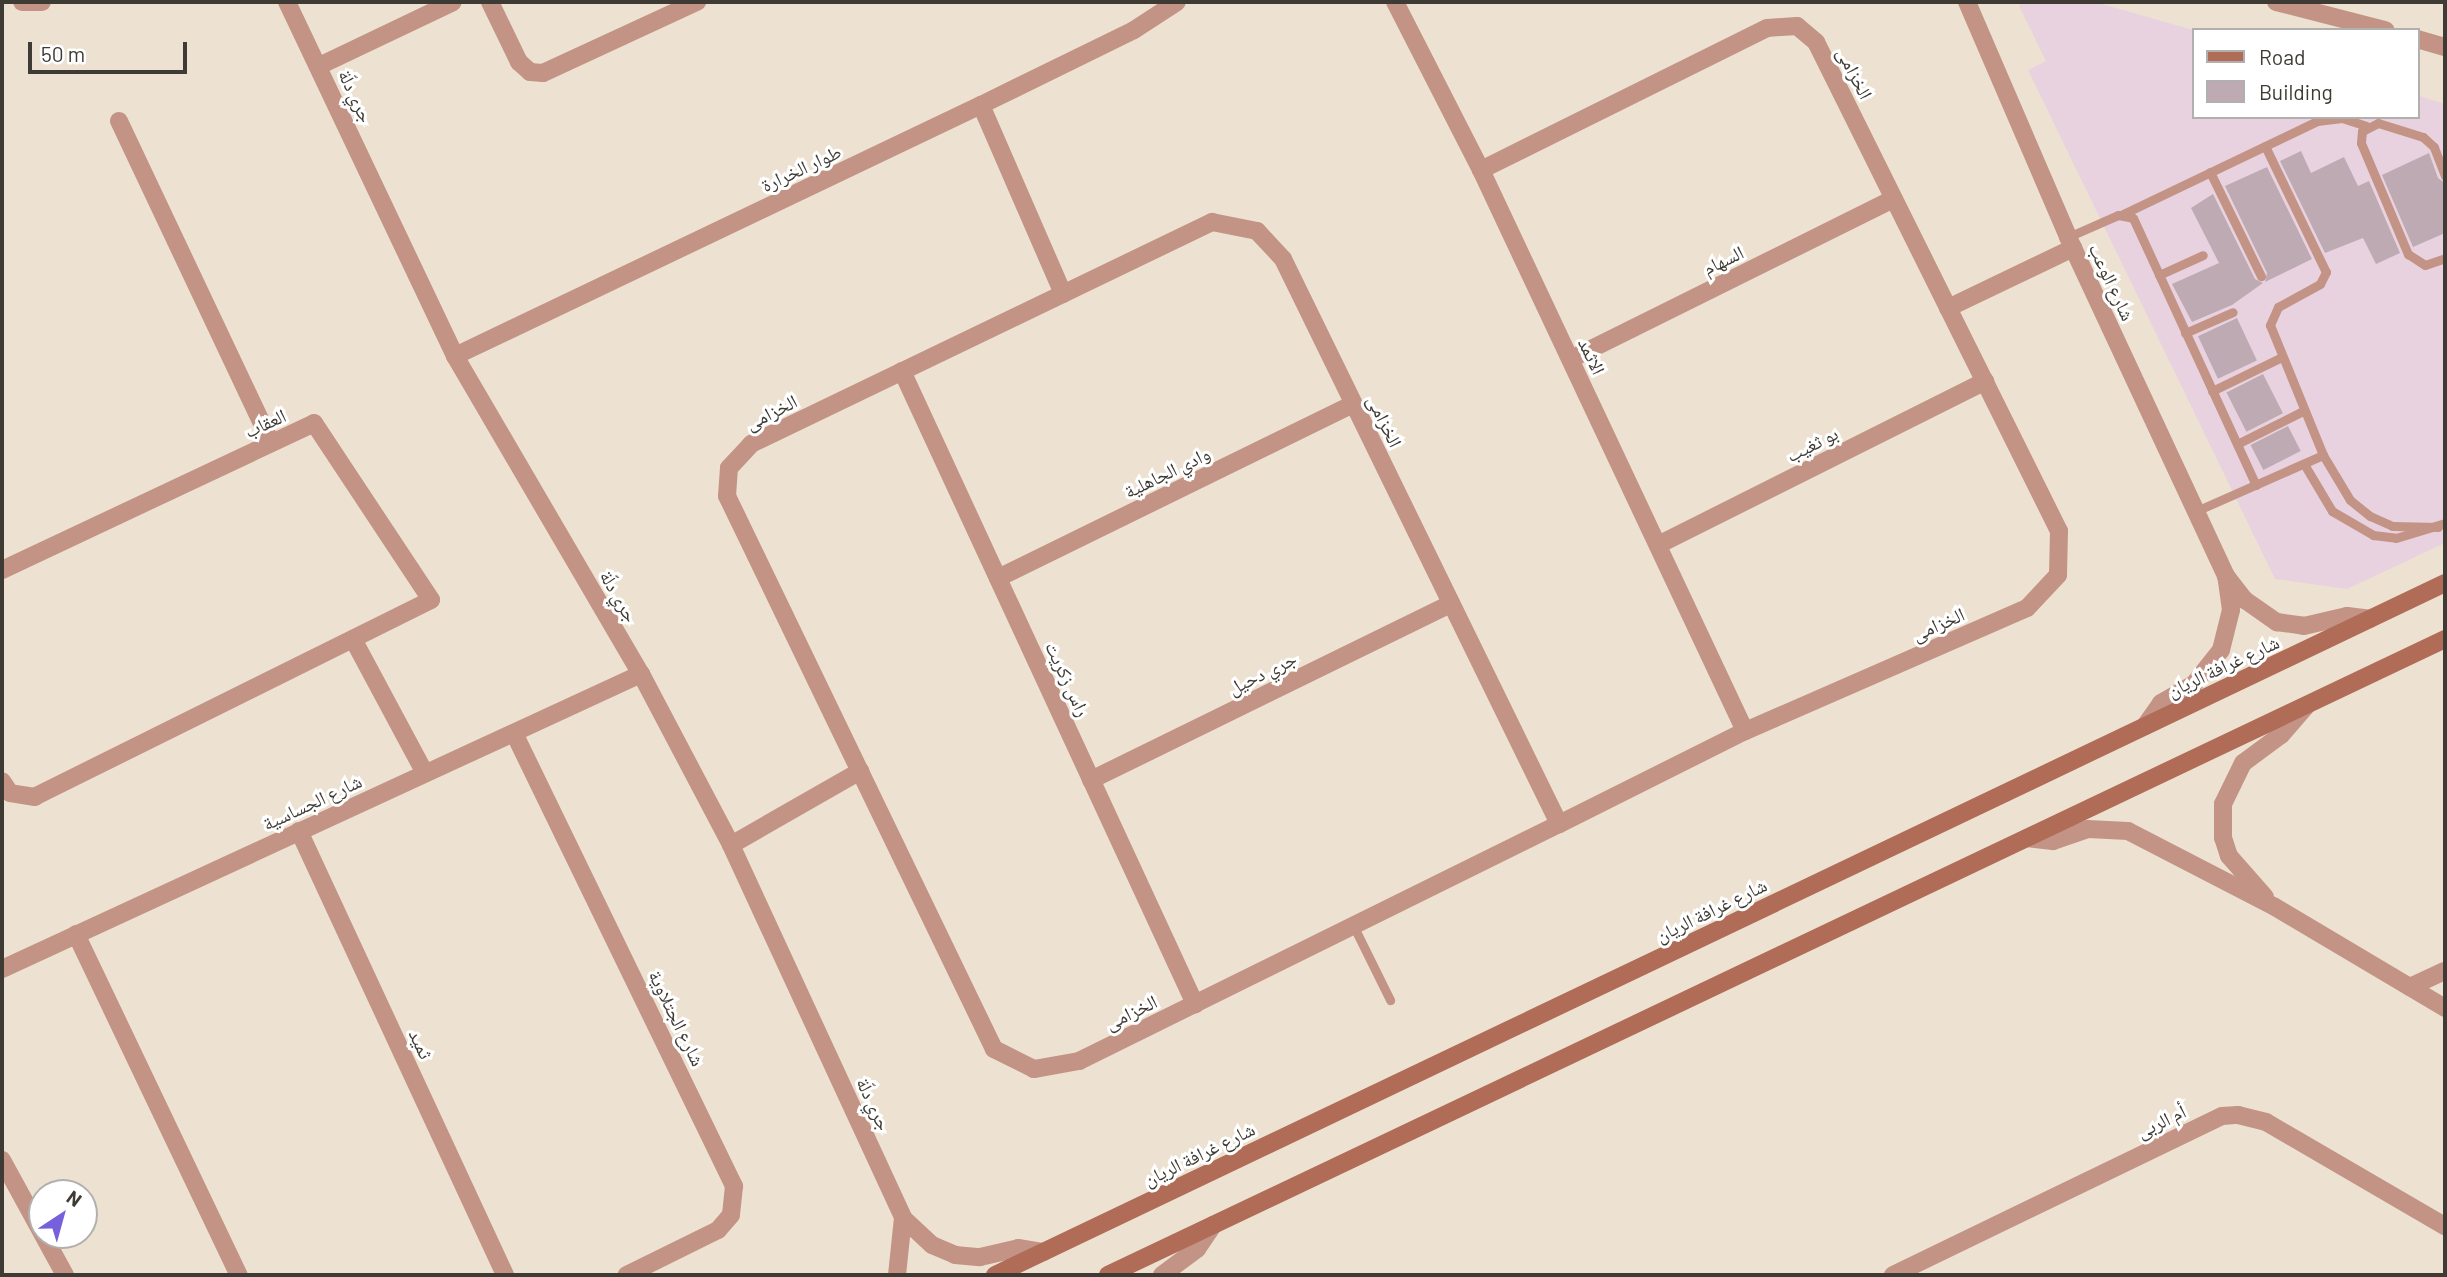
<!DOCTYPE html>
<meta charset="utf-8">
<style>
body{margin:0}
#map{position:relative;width:2447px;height:1277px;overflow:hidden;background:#ede2d1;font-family:Barlow,"Noto Naskh Arabic",sans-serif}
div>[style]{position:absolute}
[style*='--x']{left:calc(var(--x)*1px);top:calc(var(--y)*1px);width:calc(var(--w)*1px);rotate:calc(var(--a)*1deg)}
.medical>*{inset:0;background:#e8d2e0}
.building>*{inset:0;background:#beaab2;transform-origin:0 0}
.service>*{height:9px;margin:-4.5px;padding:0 4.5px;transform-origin:4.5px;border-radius:4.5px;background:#c39485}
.minor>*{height:18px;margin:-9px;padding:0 9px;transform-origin:9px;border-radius:9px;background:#c39485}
.tertiary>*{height:18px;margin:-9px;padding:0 9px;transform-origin:9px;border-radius:9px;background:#c39485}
.secondary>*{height:18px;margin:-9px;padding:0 9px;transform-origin:9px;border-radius:9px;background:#b06c57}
span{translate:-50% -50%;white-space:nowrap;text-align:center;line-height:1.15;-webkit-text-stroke:6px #fff;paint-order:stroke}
.street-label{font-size:19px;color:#3e3a34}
.frame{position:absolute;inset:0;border:4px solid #3e3a34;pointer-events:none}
.legend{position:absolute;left:2192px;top:28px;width:228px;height:91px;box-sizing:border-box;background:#fff;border:2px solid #b2b0ae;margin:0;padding:9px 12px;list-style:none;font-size:21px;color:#3e3a34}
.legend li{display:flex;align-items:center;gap:14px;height:35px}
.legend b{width:35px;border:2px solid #b2b0ae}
.north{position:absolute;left:28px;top:1179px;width:70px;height:70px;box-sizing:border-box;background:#fff;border:2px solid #b2b0ae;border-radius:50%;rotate:36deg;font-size:19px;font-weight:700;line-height:28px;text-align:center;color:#3e3a34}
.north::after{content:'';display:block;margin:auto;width:24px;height:32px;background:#7760db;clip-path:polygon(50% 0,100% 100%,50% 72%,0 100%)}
.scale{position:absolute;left:28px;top:42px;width:159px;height:32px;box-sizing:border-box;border:4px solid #3e3a34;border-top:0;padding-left:9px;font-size:21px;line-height:24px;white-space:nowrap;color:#3e3a34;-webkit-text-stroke:5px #fff;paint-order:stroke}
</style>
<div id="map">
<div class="medical">
<i style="clip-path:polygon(2022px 2px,2095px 2px,2193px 30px,2193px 117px,2417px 117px,2417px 95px,2445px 104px,2445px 543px,2347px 589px,2275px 579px,2028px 70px,2046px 61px,2019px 6px)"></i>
</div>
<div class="building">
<i style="clip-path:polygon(2301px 151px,2311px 173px,2344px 157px,2358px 186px,2369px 181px,2400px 253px,2376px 264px,2363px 238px,2325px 253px,2280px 161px)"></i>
<i style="clip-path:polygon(2429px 153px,2438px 178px,2445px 183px,2445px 233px,2413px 247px,2382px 175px)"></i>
<i style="clip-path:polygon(2267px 167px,2312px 259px,2265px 282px,2267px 273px,2225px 186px)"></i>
<i style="clip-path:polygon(2213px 194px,2255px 279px,2263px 283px,2232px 305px,2192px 322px,2172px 284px,2219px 263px,2191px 208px)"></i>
<i style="left:2237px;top:318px;width:47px;height:43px;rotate:65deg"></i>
<i style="left:2263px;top:374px;width:44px;height:41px;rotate:63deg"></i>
<i style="left:2288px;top:426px;width:28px;height:42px;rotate:63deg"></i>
</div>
<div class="service">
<i style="--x:2265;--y:146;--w:140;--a:64.2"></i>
<i style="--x:2326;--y:272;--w:13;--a:117"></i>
<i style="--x:2320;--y:284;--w:48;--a:151.3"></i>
<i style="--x:2278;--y:307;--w:20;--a:114"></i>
<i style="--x:2270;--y:325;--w:140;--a:67.8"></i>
<i style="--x:2323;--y:455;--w:52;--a:59"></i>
<i style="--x:2350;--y:500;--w:26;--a:39"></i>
<i style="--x:2370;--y:516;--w:24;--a:24"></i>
<i style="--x:2392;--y:526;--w:46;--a:1.2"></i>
<i style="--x:2210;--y:172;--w:116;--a:63.9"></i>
<i style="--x:2445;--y:176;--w:31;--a:-111"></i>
<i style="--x:2434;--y:147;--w:15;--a:-138"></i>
<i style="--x:2423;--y:137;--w:47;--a:-162.7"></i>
<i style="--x:2378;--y:123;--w:18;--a:153"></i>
<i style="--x:2362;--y:131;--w:12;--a:95"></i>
<i style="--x:2361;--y:143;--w:121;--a:67.1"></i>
<i style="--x:2408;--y:254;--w:20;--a:33"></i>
<i style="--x:2425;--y:265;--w:21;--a:-19"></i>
<i style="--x:2123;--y:214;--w:215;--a:-25.6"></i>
<i style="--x:2317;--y:121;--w:25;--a:-7"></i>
<i style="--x:2342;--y:118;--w:25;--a:18"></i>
<i style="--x:2068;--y:237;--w:55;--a:-23.7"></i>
<i style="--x:2118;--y:215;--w:15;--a:11"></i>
<i style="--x:2133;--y:218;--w:294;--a:65.3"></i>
<i style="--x:2159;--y:275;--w:48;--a:-24.4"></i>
<i style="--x:2185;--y:333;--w:52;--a:-23.6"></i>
<i style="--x:2212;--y:391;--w:76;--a:-25.9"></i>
<i style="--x:2237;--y:444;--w:74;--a:-26.6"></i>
<i style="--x:2304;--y:464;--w:55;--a:59.2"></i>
<i style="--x:2332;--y:511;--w:48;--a:30.3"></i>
<i style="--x:2373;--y:535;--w:23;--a:7"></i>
<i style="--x:2396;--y:538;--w:51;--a:-17"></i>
<i style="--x:2196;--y:511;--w:139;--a:-23.8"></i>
<i style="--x:1353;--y:925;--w:84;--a:63.7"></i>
</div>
<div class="minor">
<i style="--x:22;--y:2;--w:20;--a:0"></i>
<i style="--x:287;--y:2;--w:392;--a:64.6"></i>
<i style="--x:455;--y:356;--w:368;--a:59.7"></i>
<i style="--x:641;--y:674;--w:193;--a:62.2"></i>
<i style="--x:731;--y:845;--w:411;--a:65.2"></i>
<i style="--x:903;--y:1218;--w:40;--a:43"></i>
<i style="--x:932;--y:1245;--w:25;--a:23"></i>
<i style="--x:955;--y:1255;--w:25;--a:5"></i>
<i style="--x:980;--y:1257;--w:39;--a:-13"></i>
<i style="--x:1018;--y:1248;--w:26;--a:9"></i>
<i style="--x:490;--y:2;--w:67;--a:64.2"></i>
<i style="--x:519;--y:62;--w:15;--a:42"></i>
<i style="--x:530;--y:72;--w:13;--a:4"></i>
<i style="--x:543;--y:73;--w:170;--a:-24.8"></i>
<i style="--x:1395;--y:2;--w:189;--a:62.9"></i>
<i style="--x:1481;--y:170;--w:620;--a:64.8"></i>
<i style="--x:1967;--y:2;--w:256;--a:66.7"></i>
<i style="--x:2068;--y:237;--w:374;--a:65"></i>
<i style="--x:2226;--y:576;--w:31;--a:52"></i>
<i style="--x:2245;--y:600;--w:39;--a:35"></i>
<i style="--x:2277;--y:622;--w:27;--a:8"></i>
<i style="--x:2304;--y:626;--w:44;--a:-13.1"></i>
<i style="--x:2347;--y:616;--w:23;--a:7"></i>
<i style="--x:319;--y:66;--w:148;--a:-25.5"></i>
<i style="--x:981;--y:105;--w:206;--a:66.5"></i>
<i style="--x:119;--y:121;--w:356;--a:64.7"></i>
<i style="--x:1481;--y:170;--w:319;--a:-26.4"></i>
<i style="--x:1767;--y:28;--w:30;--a:-4"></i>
<i style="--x:1797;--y:26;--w:25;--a:40"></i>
<i style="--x:1816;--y:42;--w:546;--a:63.58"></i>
<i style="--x:2059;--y:531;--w:44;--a:91.3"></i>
<i style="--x:2058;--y:575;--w:45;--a:133.2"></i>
<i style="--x:2027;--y:608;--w:308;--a:156.4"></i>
<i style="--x:1745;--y:731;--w:208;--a:153.4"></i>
<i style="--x:1559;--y:824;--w:535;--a:153.72"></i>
<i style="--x:1079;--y:1061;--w:46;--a:169.9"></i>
<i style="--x:1034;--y:1069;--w:45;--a:-153.4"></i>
<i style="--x:994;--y:1049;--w:614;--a:-115.77"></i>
<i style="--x:727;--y:496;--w:28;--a:-86"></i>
<i style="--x:729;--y:468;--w:33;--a:-47"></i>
<i style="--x:751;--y:444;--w:512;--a:-25.71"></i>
<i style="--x:1212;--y:222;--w:46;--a:11.3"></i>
<i style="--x:1257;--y:231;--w:38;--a:47"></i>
<i style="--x:1283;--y:259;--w:629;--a:63.96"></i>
<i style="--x:1948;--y:308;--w:139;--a:-25.6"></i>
<i style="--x:455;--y:356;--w:583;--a:-25.51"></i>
<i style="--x:981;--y:105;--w:170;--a:-26.1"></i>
<i style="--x:1134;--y:30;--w:51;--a:-33.1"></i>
<i style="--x:1571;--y:359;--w:360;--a:-26.4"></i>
<i style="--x:902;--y:371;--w:698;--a:65.16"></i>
<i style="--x:1658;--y:545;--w:366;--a:-26.6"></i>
<i style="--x:2;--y:570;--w:345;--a:-25.2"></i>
<i style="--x:314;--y:423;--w:212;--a:56.5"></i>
<i style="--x:431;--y:600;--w:442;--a:153.6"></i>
<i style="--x:35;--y:797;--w:25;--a:-171"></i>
<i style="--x:10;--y:793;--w:14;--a:-124"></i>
<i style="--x:998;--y:578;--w:395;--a:-26.1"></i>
<i style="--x:353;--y:639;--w:152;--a:61.8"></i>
<i style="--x:2145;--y:726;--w:28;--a:-55"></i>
<i style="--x:2161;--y:703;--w:38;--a:-30"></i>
<i style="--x:2194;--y:684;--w:43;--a:-51.5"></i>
<i style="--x:2221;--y:650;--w:41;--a:-76"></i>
<i style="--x:2231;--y:610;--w:34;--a:-98"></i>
<i style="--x:514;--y:733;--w:504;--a:64.1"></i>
<i style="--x:734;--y:1186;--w:29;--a:96"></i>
<i style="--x:731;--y:1215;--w:20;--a:131"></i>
<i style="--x:718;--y:1230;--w:102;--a:153.7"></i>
<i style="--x:1091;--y:780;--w:401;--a:-26.1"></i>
<i style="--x:299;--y:831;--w:489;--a:65.1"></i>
<i style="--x:2027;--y:838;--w:26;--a:7"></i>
<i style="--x:2053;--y:841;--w:37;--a:-19"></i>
<i style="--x:2088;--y:829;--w:40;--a:2.9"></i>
<i style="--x:2128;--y:831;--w:165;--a:27.3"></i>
<i style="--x:2275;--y:907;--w:198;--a:30.7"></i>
<i style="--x:731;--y:845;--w:149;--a:-29.8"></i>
<i style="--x:2265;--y:897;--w:55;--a:-131.3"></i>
<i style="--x:2229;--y:856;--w:19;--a:-108"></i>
<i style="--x:2223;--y:838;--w:34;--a:-90"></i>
<i style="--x:2223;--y:804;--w:46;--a:-64"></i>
<i style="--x:2243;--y:763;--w:47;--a:-36.4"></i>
<i style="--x:2281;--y:735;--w:38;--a:-49"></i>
<i style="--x:76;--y:934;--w:378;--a:64.5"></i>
<i style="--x:2;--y:969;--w:704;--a:-24.78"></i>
<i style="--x:2410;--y:987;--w:38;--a:-25"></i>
<i style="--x:2;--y:1160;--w:131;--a:61.3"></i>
<i style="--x:897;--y:1275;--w:57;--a:-84"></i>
<i style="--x:1162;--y:1275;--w:44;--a:-36.6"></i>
<i style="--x:1197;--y:1249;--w:29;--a:-56"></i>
<i style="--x:1893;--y:1275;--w:365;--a:-25.8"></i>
<i style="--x:2222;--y:1116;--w:16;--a:-4"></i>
<i style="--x:2238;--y:1115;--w:29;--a:14"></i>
<i style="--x:2266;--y:1122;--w:207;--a:30.2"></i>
</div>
<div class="tertiary">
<i style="--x:2276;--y:2;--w:113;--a:14.4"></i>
<i style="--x:2417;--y:39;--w:29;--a:16"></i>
</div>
<div class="secondary">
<i style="--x:995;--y:1275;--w:1607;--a:-25.51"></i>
<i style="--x:1108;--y:1275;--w:1481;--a:-25.44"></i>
</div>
<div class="street-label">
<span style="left:1855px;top:73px;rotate:63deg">الخزامى</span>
<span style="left:356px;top:96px;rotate:65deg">جري دلّة</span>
<span style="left:801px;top:168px;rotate:-25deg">طوار الخرارة</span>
<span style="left:1723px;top:260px;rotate:-26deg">السهام</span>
<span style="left:2112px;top:282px;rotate:65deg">شارع الوعب</span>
<span style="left:1592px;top:356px;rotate:65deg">الاثمد</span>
<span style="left:771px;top:412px;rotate:-27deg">الخزامى</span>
<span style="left:1385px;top:421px;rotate:64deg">الخزامى</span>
<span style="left:265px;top:423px;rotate:-25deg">العقاب</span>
<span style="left:1812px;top:444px;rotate:-27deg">بو ثغيب</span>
<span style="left:1167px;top:472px;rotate:-26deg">وادي الجاهلية</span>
<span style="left:619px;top:596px;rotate:60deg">جري دلّة</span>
<span style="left:1938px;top:624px;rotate:-24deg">الخزامى</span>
<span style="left:2223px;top:666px;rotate:-25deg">شارع غرافة الريان</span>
<span style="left:1262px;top:673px;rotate:-26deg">جري دحيل</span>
<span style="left:1068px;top:679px;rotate:65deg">راس زكريت</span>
<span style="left:312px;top:802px;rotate:-25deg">شارع الجساسية</span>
<span style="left:1711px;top:910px;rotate:-26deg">شارع غرافة الريان</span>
<span style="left:1131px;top:1012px;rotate:-26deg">الخزامى</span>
<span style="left:677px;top:1018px;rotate:64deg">شارع الجتلاوية</span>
<span style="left:421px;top:1044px;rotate:65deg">ثميد</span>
<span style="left:874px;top:1104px;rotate:65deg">جري دلّة</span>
<span style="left:2161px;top:1121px;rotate:-26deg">أم الربى</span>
<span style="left:1199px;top:1154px;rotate:-26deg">شارع غرافة الريان</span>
</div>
<div class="frame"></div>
<ul class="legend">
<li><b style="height:9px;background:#b06c57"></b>Road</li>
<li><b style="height:19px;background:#beaab2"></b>Building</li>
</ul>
<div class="north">N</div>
<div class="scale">50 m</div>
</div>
